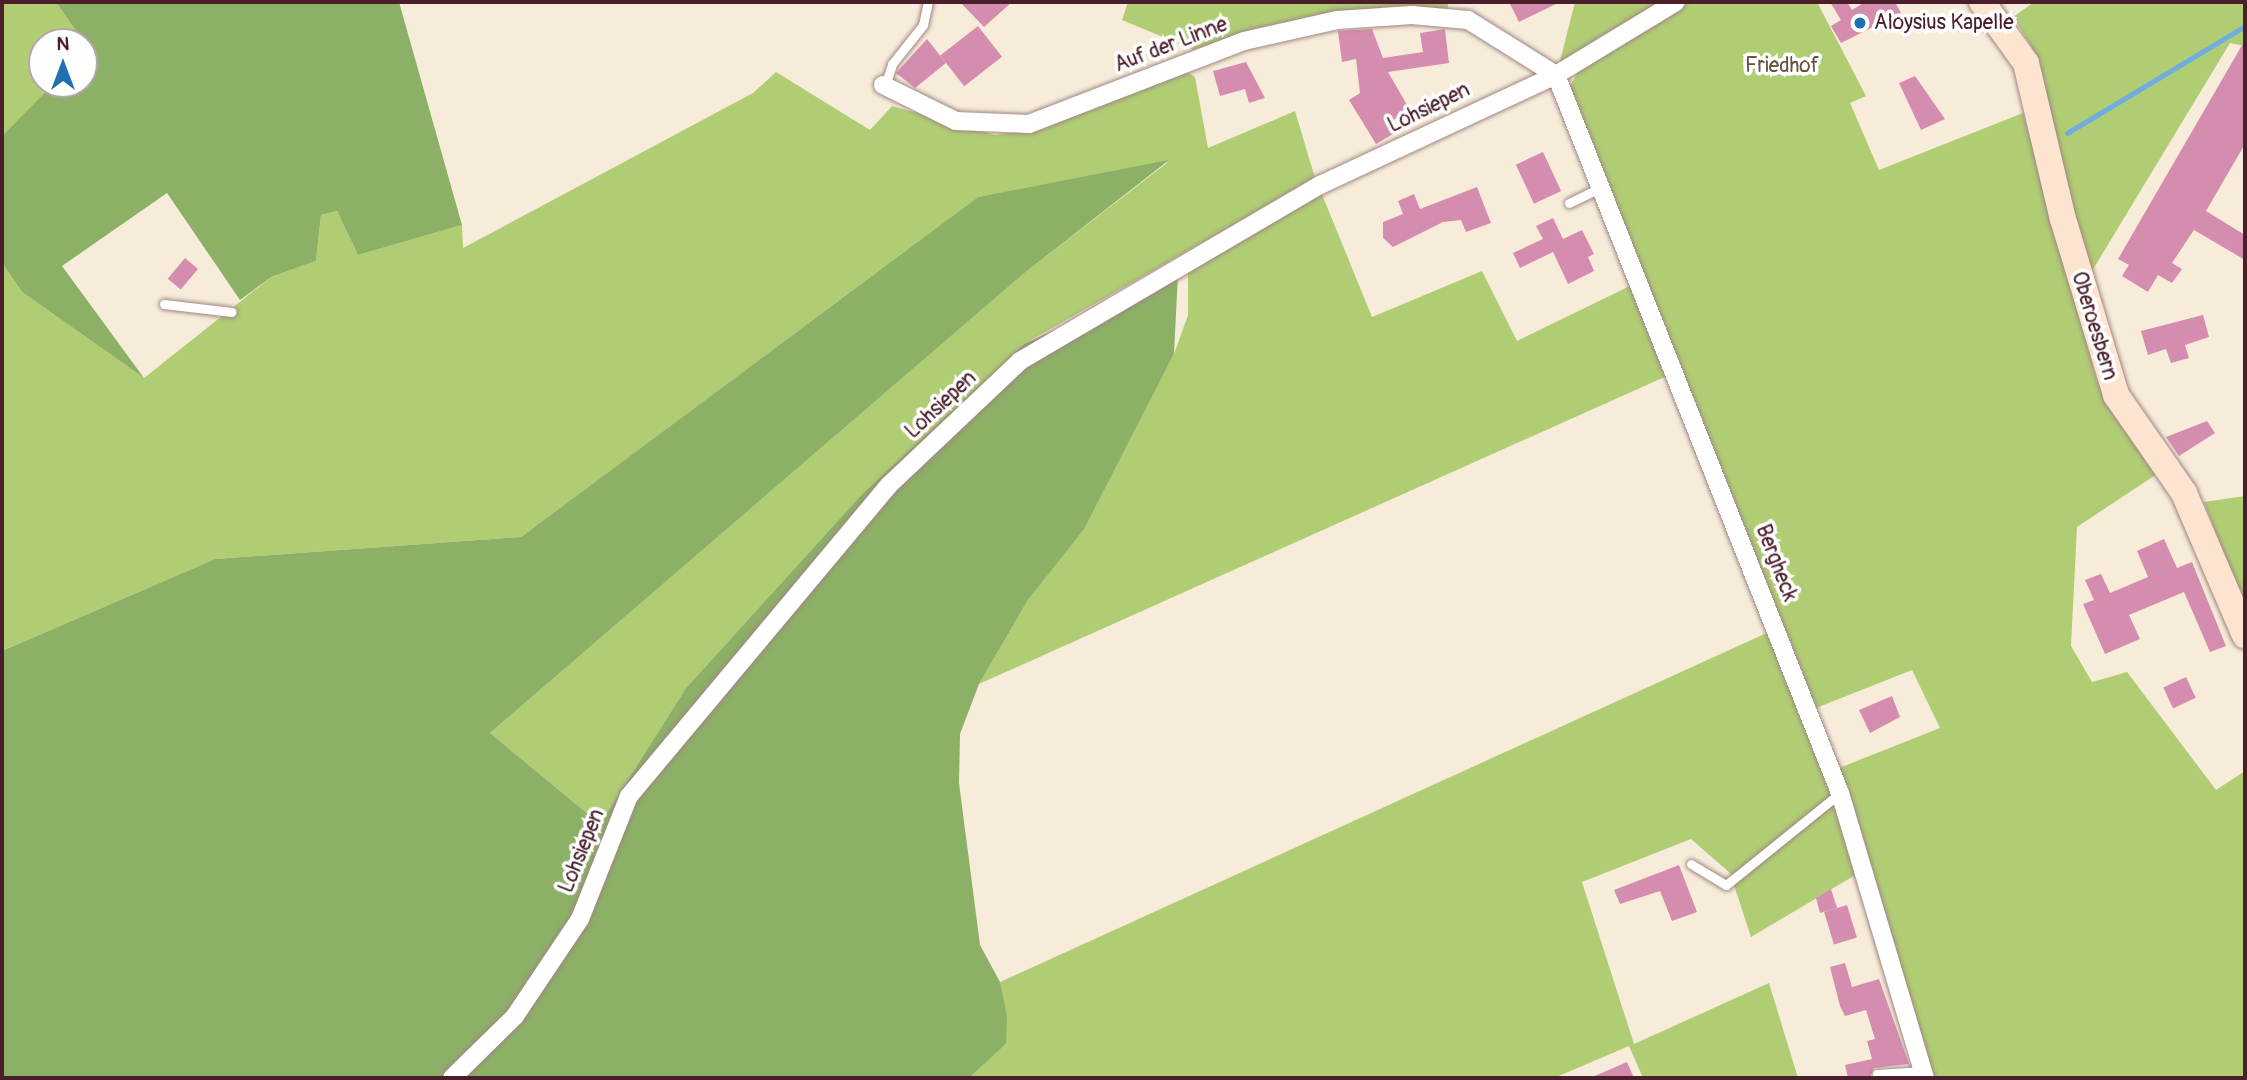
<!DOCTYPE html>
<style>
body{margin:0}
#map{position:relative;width:2247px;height:1080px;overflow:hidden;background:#f7ecda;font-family:Pangolin,sans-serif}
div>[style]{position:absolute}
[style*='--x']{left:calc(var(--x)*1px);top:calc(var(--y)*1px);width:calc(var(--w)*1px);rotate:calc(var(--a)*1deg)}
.green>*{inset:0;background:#b0cd74}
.forest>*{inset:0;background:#8cb066}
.stream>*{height:5px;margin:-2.5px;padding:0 2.5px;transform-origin:2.5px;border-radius:2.5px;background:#6face0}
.building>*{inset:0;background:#d58daf;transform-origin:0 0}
.roads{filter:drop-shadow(0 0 2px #a08682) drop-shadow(0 0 2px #a08682)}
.lane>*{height:9px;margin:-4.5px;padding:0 4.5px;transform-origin:4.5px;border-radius:4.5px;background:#fff}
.street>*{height:18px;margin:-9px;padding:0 9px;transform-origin:9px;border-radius:9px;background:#fff}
.secondary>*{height:26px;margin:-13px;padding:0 13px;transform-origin:13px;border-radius:13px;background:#fde4d0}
.dots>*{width:19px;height:19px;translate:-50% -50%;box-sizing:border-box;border:4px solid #fff;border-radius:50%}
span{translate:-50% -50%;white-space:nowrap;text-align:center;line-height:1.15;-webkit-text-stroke:7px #fff;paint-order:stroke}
.poi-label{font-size:21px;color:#4a1f2b}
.left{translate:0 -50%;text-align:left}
.street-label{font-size:21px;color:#4a1f2b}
.park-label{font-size:21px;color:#695341}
.frame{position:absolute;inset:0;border:4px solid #4a1f2b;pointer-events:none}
.north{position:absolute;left:28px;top:28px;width:70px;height:70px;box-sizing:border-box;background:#fff;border:2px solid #b7a5aa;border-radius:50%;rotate:0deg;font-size:19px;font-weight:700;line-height:28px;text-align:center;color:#4a1f2b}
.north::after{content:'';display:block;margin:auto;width:24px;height:32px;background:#1f6fb2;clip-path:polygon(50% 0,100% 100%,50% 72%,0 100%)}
</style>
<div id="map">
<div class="green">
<i style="clip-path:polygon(2px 2px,56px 2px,84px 42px,42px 42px,42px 84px,53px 84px,2px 136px)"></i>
<i style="clip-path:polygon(1128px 2px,1448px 2px,1448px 9px,1336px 12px,1252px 29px,1194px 50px,1122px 20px)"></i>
<i style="clip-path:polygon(1575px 2px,1662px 2px,1559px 65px)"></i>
<i style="clip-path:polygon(1687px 2px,1817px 2px,1866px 96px,1850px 103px,1879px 170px,2023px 113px,2097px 381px,2157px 474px,2077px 527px,2071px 646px,2092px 682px,2127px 672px,2216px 790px,2245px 771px,2245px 1078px,1931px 1078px,1839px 768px,1940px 728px,1912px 670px,1816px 708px,1569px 89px,1580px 67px)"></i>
<i style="clip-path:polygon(2034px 2px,2245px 2px,2245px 46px,2230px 43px,2089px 276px,2032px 47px,2013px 17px)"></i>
<i style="clip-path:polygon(1182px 69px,1195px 77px,1208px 148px,1295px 111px,1315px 178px,1024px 344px,862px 494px,686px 688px,600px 824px,490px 733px,1022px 275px,1168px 162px,978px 197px,521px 537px,215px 559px,2px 651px,2px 263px,22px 292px,144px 378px,271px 277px,316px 261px,321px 215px,337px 211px,358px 255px,462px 225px,463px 248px,753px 93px,776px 72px,870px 130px,892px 106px,995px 135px,1038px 129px)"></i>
<i style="clip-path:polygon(1321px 192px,1372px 317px,1482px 271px,1517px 341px,1632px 285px,1669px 375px,979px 684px,1028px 600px,1084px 528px,1174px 354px,1188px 315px,1188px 272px)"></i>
<i style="clip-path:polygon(2245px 496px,2245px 609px,2204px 502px)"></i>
<i style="clip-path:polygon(1771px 631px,1836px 799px,1857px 874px,1751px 937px,1730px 873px,1691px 839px,1582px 882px,1634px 1044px,1769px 983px,1798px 1078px,1643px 1078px,1629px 1046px,1554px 1078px,969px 1078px,1006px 1044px,1000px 982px)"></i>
</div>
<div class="forest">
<i style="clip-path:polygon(56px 2px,399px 2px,462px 225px,358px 255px,337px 211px,321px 215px,316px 261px,271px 277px,240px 300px,167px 193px,62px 266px,144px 378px,22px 292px,2px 263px,2px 136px,53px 84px,84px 84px,88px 48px)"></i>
<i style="clip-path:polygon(1169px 160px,1022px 275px,490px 733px,600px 824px,686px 688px,862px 494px,1024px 344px,1178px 273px,1174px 354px,1084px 529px,1028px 600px,979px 684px,960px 734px,959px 783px,980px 945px,1000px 982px,1007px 1016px,1006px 1044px,969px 1078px,2px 1078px,2px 651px,215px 559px,521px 537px,978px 197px)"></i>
</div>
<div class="stream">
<i style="--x:2067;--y:133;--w:208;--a:-31"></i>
</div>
<div class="building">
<i style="clip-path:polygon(960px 2px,1012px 2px,984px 27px)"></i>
<i style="clip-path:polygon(1509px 2px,1560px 2px,1519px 22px)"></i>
<i style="clip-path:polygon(1830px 2px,1847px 2px,1852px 10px,1865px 2px,1895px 2px,1901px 13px,1841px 43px,1831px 26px,1841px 20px)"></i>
<i style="left:978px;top:26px;width:39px;height:48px;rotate:52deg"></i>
<i style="clip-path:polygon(1372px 29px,1383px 58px,1423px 52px,1420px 33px,1445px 29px,1449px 63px,1388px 72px,1410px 110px,1392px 121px,1398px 131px,1376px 144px,1349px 100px,1360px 93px,1356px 59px,1342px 62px,1338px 31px)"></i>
<i style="clip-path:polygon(927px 39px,946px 63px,915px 88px,896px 73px)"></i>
<i style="clip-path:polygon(2245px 40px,2245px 144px,2206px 211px,2245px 235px,2245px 260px,2194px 230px,2172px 263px,2182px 269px,2172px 283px,2158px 275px,2148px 292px,2122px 276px,2129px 265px,2118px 259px)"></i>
<i style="clip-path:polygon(1246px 62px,1265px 98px,1249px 103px,1245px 89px,1220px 96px,1213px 71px)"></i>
<i style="clip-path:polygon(1915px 76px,1945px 119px,1921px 130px,1899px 83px)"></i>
<i style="left:1543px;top:152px;width:43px;height:30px;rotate:65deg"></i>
<i style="clip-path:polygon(1477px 187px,1491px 223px,1466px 232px,1461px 220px,1443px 222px,1393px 247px,1383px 238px,1383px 222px,1403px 214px,1398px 201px,1414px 194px,1420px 209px)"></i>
<i style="clip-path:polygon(1553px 218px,1563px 239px,1582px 230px,1594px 254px,1588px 257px,1594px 271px,1568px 284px,1553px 252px,1520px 268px,1513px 253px,1543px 239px,1536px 226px)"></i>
<i style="left:185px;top:258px;width:17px;height:27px;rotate:40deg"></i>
<i style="clip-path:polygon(2203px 315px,2209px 337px,2185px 345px,2189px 358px,2171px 363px,2166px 349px,2148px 355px,2141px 331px)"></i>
<i style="clip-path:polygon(2207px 421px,2215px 433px,2179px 456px,2166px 437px)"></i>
<i style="clip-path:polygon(2164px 539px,2177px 568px,2192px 562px,2226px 646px,2210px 652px,2184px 592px,2129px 615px,2140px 639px,2105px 654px,2083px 604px,2094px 600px,2085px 580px,2101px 574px,2110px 593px,2148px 577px,2137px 551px)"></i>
<i style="left:2186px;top:677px;width:23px;height:25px;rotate:65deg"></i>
<i style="clip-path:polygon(1892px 696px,1900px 717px,1870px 733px,1859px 710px)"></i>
<i style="clip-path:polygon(1679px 865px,1697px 912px,1672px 921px,1660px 891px,1620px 904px,1614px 890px)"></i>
<i style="clip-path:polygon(1831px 889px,1837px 908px,1820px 913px,1816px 898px)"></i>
<i style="left:1847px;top:905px;width:34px;height:24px;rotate:73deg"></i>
<i style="clip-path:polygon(1845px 963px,1852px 987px,1879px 979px,1909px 1064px,1874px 1068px,1870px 1078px,1848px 1078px,1845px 1065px,1872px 1059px,1867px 1041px,1875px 1039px,1866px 1010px,1845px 1016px,1840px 1006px,1830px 967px)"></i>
<i style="clip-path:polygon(1627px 1062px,1634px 1078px,1590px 1078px)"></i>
</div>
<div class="roads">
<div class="lane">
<i style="--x:885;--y:86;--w:23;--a:-72"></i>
<i style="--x:892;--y:64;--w:50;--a:-51.5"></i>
<i style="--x:923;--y:25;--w:24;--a:-78"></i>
<i style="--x:1569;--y:203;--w:34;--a:-26"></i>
<i style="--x:164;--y:304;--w:68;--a:6.7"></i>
<i style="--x:1691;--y:864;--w:41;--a:31"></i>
<i style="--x:1726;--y:885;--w:146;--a:-38.9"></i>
<i style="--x:1877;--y:1074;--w:46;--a:-3.7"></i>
</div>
<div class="street">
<i style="--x:1556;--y:75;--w:772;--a:68.42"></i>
<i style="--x:1840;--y:793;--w:297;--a:73.4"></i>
<i style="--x:883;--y:85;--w:81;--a:26.3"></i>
<i style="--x:956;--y:121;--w:73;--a:2.4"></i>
<i style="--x:1029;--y:124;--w:230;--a:-21.1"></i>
<i style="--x:1244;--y:41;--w:95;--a:-12.7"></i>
<i style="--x:1337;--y:20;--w:75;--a:-3.8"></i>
<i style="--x:1412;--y:15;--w:56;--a:5.1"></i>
<i style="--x:1468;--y:20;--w:104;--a:32"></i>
<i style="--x:452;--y:1078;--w:88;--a:-44.5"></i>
<i style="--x:515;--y:1016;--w:117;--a:-56.2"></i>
<i style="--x:580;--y:919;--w:132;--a:-68.3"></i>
<i style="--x:629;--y:796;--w:405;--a:-50.1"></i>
<i style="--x:889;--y:485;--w:180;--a:-43.4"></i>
<i style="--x:1020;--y:361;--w:348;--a:-30.4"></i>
<i style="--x:1320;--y:185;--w:260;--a:-25"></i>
<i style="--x:1556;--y:75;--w:140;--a:-31.3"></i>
</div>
<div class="secondary">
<i style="--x:1982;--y:2;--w:75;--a:54.2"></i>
<i style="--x:2026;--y:63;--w:160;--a:76.7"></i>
<i style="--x:2063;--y:219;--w:184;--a:73.2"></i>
<i style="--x:2116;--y:395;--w:119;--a:55.2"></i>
<i style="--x:2184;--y:493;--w:155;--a:66.8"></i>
</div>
</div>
<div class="dots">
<i style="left:1860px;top:23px;background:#1f6fb2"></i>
</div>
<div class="poi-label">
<span class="left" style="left:1874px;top:23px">Aloysius Kapelle</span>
</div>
<div class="street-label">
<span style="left:1171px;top:45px;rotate:-21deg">Auf der Linne</span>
<span style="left:1429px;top:108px;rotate:-26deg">Lohsiepen</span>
<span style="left:2094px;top:326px;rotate:73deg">Oberoesbern</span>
<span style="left:941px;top:405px;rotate:-43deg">Lohsiepen</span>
<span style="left:1776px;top:563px;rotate:69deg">Bergheck</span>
<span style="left:582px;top:851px;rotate:-68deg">Lohsiepen</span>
</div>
<div class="park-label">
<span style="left:1782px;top:66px">Friedhof</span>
</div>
<div class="frame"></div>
<div class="north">N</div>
</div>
